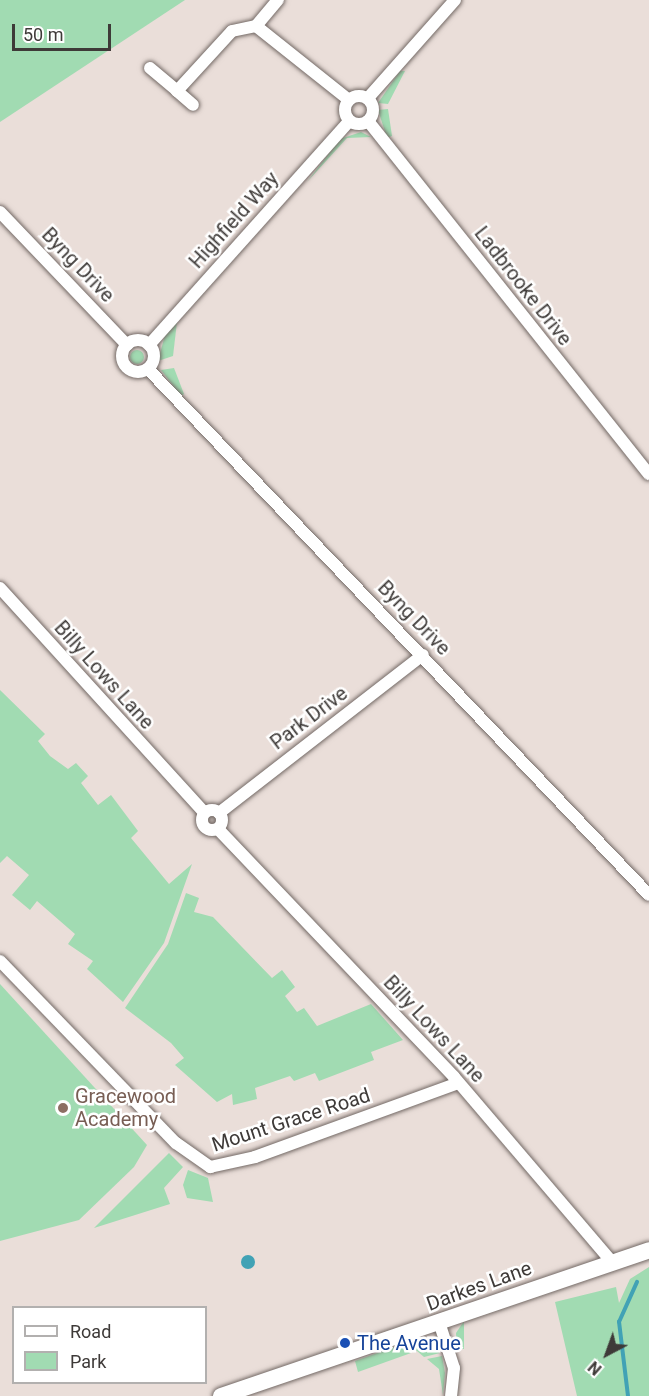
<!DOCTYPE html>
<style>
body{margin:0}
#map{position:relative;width:649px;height:1396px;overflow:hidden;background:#eaded9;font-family:Roboto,sans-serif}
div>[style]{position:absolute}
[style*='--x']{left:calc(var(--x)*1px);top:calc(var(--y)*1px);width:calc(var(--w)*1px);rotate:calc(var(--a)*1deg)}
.green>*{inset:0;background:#a1dbb2}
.round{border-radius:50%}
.water>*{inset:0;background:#41a2b5}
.stream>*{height:4px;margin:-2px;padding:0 2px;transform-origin:2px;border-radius:2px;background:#41a2b5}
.roads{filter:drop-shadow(0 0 2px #736965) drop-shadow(0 0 2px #736965)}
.street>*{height:12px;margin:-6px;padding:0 6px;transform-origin:6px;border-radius:6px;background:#fff}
.street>.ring{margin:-6px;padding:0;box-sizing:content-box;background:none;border:12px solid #fff;border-radius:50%}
.secondary>*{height:16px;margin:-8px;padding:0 8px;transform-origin:8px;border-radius:8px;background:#fff}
.dots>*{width:16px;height:16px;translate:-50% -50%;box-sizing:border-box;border:3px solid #fff;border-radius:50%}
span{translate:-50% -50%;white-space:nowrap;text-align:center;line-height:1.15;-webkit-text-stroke:5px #fff;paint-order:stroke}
.street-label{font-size:20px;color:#3e3a38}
.education-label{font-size:20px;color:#785e54}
.left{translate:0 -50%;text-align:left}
.transit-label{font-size:20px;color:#164399}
.legend{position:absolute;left:12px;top:1306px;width:195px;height:78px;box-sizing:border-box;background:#fff;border:2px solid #b2b0af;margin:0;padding:8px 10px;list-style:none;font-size:18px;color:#3e3a38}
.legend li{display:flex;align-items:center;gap:12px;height:30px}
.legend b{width:30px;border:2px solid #b2b0af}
.north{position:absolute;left:577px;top:1324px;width:60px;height:60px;-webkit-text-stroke:4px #fff;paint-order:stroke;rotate:221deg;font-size:16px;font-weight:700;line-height:24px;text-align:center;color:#3e3a38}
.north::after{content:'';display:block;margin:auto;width:21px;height:27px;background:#3e3a38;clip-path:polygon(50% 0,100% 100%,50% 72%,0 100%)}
.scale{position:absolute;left:12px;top:24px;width:99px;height:27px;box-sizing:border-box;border:3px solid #3e3a38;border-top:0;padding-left:8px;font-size:18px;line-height:21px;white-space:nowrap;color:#3e3a38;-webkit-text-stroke:4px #fff;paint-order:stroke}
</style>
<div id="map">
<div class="green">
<i style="clip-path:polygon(0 0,185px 0,0 122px)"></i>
<i style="clip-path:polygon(400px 71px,405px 71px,388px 104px,378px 103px)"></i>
<i style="clip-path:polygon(388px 109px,392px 136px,387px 138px,378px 110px)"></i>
<i style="clip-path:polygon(361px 132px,371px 137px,347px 138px,307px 182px,340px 139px)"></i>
<i style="clip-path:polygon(177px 322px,173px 356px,158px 361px,165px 335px)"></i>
<i class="round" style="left:130px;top:350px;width:14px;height:14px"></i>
<i style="clip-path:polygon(174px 368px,184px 394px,181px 396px,161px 370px)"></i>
<i style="clip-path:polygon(0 690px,45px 734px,38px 741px,50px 756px,68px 769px,76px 763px,88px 776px,81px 783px,98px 805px,111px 795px,138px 831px,131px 838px,169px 884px,192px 864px,164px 943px,123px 1002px,87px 969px,93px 961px,68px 944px,75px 934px,37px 901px,30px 910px,12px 895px,29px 875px,7px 856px,0 863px)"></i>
<i style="clip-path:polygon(186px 893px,199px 898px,194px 912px,213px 917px,272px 978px,282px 970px,295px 987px,285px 996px,297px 1012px,304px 1008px,317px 1026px,371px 1004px,403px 1040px,371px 1052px,374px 1060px,319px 1081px,315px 1073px,294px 1081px,290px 1076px,255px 1088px,257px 1099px,233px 1105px,232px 1094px,217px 1102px,175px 1065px,184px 1058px,171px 1043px,125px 1008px,168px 944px)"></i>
<i style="clip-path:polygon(0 984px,147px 1145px,134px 1167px,79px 1220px,0 1241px)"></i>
<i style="clip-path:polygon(169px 1153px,183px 1167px,164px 1188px,170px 1204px,94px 1228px)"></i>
<i style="clip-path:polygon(188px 1170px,208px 1178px,213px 1202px,187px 1198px,183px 1185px)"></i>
<i style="clip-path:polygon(649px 1267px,649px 1396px,577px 1396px,555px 1302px,616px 1287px,619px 1303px,630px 1279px)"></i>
<i style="clip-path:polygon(464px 1321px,464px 1349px,457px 1349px,456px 1333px)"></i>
<i style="clip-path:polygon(404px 1340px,422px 1340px,440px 1353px,424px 1357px)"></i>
<i style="clip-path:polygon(399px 1345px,411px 1353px,358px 1372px,355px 1361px)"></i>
<i style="clip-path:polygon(442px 1356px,445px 1373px,443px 1395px,439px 1369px,427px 1359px)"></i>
</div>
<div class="water">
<i class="round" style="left:241px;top:1255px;width:14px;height:14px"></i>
</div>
<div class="stream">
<i style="--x:628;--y:1396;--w:75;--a:-96.9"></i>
<i style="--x:619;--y:1322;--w:44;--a:-65.8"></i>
</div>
<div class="roads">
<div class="street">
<i style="--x:256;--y:26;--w:34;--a:-50"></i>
<i style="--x:150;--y:68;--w:35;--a:40"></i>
<i style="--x:177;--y:91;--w:81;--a:-47.5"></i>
<i style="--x:232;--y:31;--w:25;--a:-12"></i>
<i style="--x:256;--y:26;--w:119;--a:38.5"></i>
<i style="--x:177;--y:91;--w:21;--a:41"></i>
<i class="ring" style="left:345px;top:96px;width:16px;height:16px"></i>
<i style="--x:368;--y:98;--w:131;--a:-48.4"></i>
<i style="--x:368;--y:121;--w:451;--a:51.5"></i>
<i style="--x:0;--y:212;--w:184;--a:46.3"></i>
<i class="ring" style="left:122px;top:340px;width:20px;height:20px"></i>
<i style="--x:149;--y:345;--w:300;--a:-48.2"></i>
<i style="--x:148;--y:369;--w:726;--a:46.39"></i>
<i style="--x:0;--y:588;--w:304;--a:47.7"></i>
<i class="ring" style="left:202px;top:810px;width:8px;height:8px"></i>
<i style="--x:219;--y:813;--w:258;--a:-37.8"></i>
<i style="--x:218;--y:829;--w:342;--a:46.4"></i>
<i style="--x:454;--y:1077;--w:243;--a:49.5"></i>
<i style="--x:0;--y:961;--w:253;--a:46"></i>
<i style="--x:176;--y:1143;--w:42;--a:35.2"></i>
<i style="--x:210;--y:1167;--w:46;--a:-12.5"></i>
<i style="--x:255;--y:1157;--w:216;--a:-20"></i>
<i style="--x:440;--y:1325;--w:45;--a:72"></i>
<i style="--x:454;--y:1368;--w:28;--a:96"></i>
</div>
<div class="secondary">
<i style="--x:221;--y:1396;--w:452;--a:-18.8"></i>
</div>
</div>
<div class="dots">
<i style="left:63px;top:1108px;background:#8d6e63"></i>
<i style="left:345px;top:1343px;background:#1a4fb4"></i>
</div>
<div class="street-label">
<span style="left:234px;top:220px;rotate:-48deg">Highfield Way</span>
<span style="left:78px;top:265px;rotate:46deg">Byng Drive</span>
<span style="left:523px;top:286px;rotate:52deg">Ladbrooke Drive</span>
<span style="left:414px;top:618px;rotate:46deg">Byng Drive</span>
<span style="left:104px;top:675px;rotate:48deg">Billy Lows Lane</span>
<span style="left:309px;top:718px;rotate:-37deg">Park Drive</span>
<span style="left:434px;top:1029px;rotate:47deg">Billy Lows Lane</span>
<span style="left:291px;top:1120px;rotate:-18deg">Mount Grace Road</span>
<span style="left:479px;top:1286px;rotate:-20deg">Darkes Lane</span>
</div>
<div class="education-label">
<span class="left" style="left:75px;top:1108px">Gracewood<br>Academy</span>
</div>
<div class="transit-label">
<span class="left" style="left:357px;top:1343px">The Avenue</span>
</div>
<ul class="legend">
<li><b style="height:8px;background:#fff"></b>Road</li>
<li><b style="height:16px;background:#a1dbb2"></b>Park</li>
</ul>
<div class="north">N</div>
<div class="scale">50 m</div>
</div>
